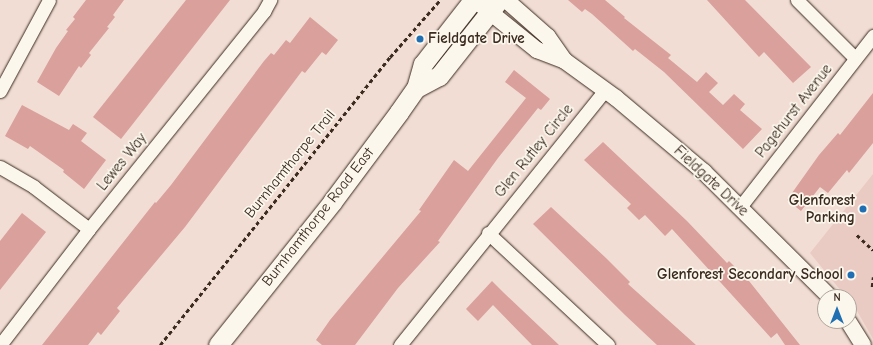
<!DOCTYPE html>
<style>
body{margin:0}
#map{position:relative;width:873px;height:345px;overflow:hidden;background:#f1ddd4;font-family:"Comic Neue",sans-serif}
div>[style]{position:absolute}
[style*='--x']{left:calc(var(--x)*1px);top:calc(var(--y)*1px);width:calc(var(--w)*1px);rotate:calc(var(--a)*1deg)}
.built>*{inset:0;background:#eacbc3}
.building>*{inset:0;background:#daa09b}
.path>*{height:2.5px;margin-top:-1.25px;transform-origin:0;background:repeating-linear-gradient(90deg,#3b2a1e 0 4px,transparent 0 7px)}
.roads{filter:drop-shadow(0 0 1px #3b2a1e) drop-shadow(0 0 1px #3b2a1e)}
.minor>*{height:13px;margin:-6.5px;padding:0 6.5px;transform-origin:6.5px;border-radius:6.5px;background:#fbf7ec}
.tertiary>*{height:16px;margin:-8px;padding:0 8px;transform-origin:8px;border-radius:8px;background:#fbf7ec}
.secondary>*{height:19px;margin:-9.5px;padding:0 9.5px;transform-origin:9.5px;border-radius:9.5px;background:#fbf7ec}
.dots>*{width:11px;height:11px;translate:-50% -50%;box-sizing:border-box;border:2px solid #fbf7ec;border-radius:50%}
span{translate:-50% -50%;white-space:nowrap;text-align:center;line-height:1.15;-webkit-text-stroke:3.5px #fbf7ec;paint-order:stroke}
.poi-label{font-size:15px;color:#3b2a1e;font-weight:700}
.left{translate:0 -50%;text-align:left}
.right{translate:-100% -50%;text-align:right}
.street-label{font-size:15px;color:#3b2a1e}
.north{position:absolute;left:817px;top:289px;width:40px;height:40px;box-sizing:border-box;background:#fbf7ec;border:1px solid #aea59a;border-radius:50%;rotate:0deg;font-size:11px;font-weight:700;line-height:16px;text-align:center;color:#3b2a1e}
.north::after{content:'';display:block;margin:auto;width:14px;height:18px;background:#1f6fb2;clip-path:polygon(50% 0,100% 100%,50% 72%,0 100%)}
</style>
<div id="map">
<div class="built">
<i style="clip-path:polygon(873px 174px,873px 339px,849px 297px,846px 297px,810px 253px)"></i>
</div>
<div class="building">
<i style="clip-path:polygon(86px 0,124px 0,113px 15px,115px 17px,107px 27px,109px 28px,89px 53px,91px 55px,81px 68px,79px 66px,59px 96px,37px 82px,56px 48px,68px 31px,66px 30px,75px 19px,73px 17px)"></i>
<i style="clip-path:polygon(186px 0,230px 0,121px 139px,93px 117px)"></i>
<i style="clip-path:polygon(568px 0,605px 0,625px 17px,624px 18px,671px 55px,668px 58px,697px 82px,706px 72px,718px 83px,709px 92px,723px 105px,734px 94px,745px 104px,740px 110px,762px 129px,743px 149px,664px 72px,635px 49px,633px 51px,592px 14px,585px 9px,582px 12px)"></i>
<i style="clip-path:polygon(707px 0,745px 0,811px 67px,793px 83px,764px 52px,759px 57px)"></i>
<i style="clip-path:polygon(310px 17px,338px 40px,326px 55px,322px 52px,305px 73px,302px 71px,185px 227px,117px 308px,120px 311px,101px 335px,98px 332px,88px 345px,42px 345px,155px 202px,156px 203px,171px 185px,264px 61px,271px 53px,274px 55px,286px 40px,290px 43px)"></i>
<i style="clip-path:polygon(514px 70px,550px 99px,541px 110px,538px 108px,498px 158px,438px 241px,440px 242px,398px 288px,355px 345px,322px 345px,316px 340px,330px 320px,421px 211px,419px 210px,454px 160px,468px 171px,526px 98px,505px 82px)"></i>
<i style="clip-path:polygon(873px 93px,873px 143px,849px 173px,847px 170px,828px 193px,820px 187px,801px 211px,787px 200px,819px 155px,838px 133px,840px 135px)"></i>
<i style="clip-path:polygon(22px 105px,69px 130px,73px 124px,87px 133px,81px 141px,106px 160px,84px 189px,63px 172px,64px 170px,30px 146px,28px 149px,5px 136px)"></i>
<i style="clip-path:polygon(603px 142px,687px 221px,727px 263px,729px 261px,749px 281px,800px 345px,785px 345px,777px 333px,771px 338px,672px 229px,665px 236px,645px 215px,639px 220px,627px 208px,631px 204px,584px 160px)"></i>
<i style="clip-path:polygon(551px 207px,606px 258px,630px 282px,628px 284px,696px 345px,657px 345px,625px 315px,533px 224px)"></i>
<i style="clip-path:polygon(22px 213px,46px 232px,0 290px,0 241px)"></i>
<i style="clip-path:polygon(492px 281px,504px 293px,559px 345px,532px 345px,493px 305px,478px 321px,466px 309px)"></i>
</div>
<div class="path">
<i style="--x:857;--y:235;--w:22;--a:43"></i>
<i style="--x:872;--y:287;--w:10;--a:-84"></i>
<i style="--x:160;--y:345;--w:369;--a:-51.4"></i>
<i style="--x:390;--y:57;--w:76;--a:-48.7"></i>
</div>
<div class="roads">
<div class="minor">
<i style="--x:797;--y:0;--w:82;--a:45"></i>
<i style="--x:0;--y:91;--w:103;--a:-61.7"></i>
<i style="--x:0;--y:167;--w:39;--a:30"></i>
<i style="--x:34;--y:187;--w:69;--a:37.4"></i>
<i style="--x:740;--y:207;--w:217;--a:-52.1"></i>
<i style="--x:488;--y:233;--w:164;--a:43"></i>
<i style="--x:0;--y:345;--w:146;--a:-52.5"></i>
<i style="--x:89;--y:229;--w:280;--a:-51.2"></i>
<i style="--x:264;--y:11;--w:13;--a:-61"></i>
<i style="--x:400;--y:345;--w:327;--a:-51.2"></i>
</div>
<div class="tertiary">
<i style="--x:475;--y:0;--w:80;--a:38.9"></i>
<i style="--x:537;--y:50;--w:30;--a:21"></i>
<i style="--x:565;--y:61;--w:63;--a:36"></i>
<i style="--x:616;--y:98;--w:115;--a:40.1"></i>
<i style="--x:704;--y:172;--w:177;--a:44.8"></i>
<i style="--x:506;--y:0;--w:56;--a:41.4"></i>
<i style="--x:548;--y:37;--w:29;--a:55"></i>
<i style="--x:848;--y:321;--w:28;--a:58"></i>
</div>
<div class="secondary">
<i style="--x:416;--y:88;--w:26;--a:-28"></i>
<i style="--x:439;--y:76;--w:97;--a:-51.7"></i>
<i style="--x:218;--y:345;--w:183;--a:-51.4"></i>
<i style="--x:332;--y:202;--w:112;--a:-53.3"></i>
<i style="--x:399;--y:112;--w:29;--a:-55"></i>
<i style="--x:416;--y:88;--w:25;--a:-74"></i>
<i style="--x:423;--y:64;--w:81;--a:-52"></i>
</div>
</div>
<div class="dots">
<i style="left:420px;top:39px;background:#1f6fb2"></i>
<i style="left:863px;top:209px;background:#1f6fb2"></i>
<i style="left:851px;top:275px;background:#1f6fb2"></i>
</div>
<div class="poi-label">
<span class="left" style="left:428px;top:39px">Fieldgate Drive</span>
<span class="right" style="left:855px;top:209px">Glenforest<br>Parking</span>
<span class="right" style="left:843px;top:275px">Glenforest Secondary School</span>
</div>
<div class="street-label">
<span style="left:794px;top:111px;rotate:-52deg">Pagehurst Avenue</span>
<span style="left:534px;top:151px;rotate:-51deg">Glen Rutley Circle</span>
<span style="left:122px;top:162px;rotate:-51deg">Lewes Way</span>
<span style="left:290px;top:164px;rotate:-51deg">Burnhamthorpe Trail</span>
<span style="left:711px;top:181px;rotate:43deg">Fieldgate Drive</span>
<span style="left:318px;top:217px;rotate:-52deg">Burnhamthorpe Road East</span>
</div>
<div class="north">N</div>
</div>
